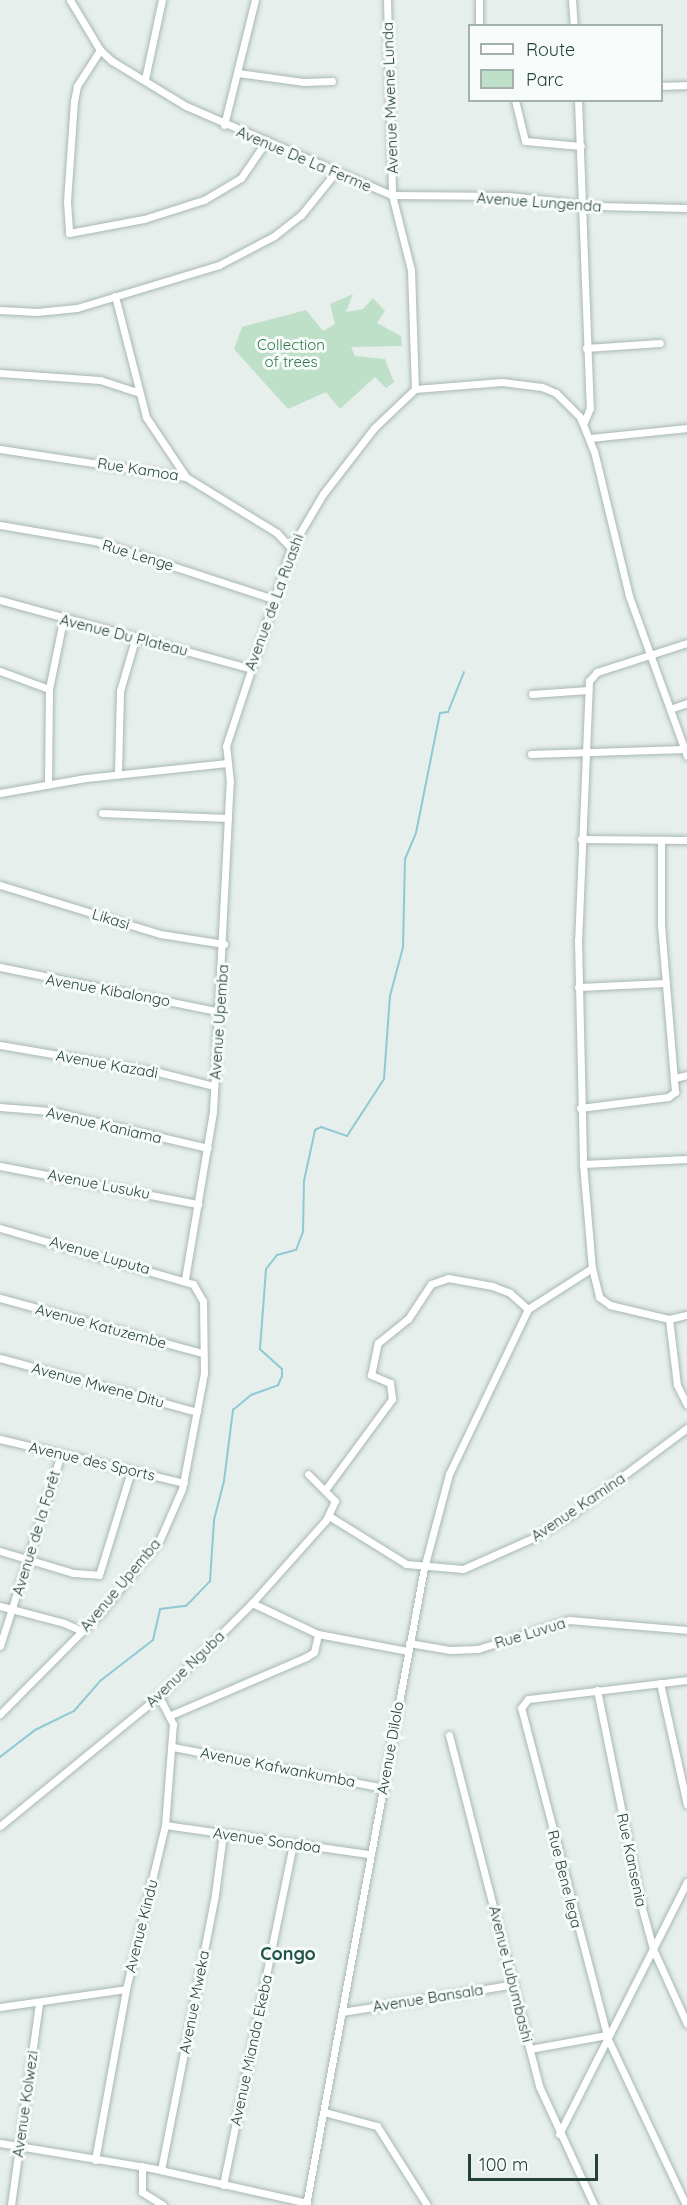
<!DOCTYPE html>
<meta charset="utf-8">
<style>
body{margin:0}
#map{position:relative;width:687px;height:2205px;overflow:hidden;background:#e6efeb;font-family:Quicksand,sans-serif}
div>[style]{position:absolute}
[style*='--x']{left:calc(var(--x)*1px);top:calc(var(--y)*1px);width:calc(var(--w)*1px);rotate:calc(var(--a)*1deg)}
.green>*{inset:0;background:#bfe0c8}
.stream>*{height:2px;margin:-1px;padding:0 1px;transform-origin:1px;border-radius:1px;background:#8ec9d4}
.roads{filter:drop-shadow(0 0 2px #a8b8b2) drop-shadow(0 0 2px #a8b8b2)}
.minor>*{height:7px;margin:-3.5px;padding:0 3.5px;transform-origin:3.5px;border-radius:3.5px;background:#fff}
span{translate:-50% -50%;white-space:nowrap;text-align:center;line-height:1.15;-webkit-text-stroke:6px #f7fbf9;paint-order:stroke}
.street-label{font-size:15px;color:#24423a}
.park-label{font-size:15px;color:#2d7a4b}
.quarter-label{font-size:18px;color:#1f5548;font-weight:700}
.legend{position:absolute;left:468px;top:24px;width:195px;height:78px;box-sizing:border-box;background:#f7fbf9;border:2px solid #a3b1ad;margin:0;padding:8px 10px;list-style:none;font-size:18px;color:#24423a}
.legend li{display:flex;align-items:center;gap:12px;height:30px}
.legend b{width:30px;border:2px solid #a3b1ad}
.scale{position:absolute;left:468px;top:2154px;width:130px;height:27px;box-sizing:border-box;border:3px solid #24423a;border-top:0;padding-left:8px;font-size:18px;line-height:21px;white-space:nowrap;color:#24423a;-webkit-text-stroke:4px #f7fbf9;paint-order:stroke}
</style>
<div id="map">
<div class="green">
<i style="clip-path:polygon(353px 294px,346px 312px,363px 309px,373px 298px,385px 311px,377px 323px,401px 336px,402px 346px,351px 347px,355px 356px,385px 359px,394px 382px,386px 388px,375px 377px,340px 409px,326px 392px,288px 409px,234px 349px,242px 327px,306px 310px,323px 331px,335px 324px,330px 304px)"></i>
</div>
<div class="stream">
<i style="--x:0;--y:1757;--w:44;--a:-37.6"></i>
<i style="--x:35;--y:1730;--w:43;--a:-26"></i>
<i style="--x:74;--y:1711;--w:40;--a:-49"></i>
<i style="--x:100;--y:1681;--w:67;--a:-37.7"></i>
<i style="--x:153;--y:1640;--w:32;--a:-77"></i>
<i style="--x:160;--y:1609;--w:26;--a:-7"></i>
<i style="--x:186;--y:1606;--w:35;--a:-46"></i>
<i style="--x:210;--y:1581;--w:61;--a:-86.2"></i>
<i style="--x:214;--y:1520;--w:40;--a:-75.6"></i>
<i style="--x:224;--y:1481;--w:72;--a:-82.8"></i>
<i style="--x:233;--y:1410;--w:23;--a:-40"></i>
<i style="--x:251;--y:1395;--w:29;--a:-20"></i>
<i style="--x:278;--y:1385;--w:10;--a:-66"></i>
<i style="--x:282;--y:1376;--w:7;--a:-90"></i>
<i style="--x:282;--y:1369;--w:30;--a:-138"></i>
<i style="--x:260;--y:1349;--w:80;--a:-85.7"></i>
<i style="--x:266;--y:1269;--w:18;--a:-52"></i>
<i style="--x:277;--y:1255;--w:20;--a:-15"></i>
<i style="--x:296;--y:1250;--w:19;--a:-69"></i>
<i style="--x:303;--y:1232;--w:51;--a:-88.9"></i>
<i style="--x:304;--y:1181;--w:52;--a:-77.8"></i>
<i style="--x:315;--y:1130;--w:7;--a:-27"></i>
<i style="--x:321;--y:1127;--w:28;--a:19"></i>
<i style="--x:347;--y:1136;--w:68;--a:-57"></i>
<i style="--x:384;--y:1079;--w:83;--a:-85.9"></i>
<i style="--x:390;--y:996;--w:51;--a:-75.1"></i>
<i style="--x:403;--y:947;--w:88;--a:-88.7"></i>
<i style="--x:405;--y:859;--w:28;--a:-67"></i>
<i style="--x:416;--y:833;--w:122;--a:-78.7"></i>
<i style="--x:440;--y:713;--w:8;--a:-7"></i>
<i style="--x:448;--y:712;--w:43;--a:-68.2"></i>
</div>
<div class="roads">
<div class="minor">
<i style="--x:70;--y:0;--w:58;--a:59"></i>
<i style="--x:100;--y:50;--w:16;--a:43"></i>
<i style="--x:112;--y:61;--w:87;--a:31.3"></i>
<i style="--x:186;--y:106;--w:224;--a:23.4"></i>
<i style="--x:392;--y:195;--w:77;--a:75.8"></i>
<i style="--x:411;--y:270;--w:119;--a:88.1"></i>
<i style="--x:387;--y:0;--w:195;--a:88.5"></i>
<i style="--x:392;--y:195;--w:117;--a:0.5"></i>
<i style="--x:509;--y:196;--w:89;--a:6.5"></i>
<i style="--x:597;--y:206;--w:90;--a:1.3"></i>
<i style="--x:479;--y:0;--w:26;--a:90"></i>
<i style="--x:572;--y:0;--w:26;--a:86"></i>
<i style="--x:100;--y:50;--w:43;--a:122.6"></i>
<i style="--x:77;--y:86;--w:15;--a:101"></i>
<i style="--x:74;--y:101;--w:101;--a:94"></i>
<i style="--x:67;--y:202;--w:31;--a:86"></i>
<i style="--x:69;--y:233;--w:76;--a:-10.6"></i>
<i style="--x:144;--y:219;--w:63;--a:-17.6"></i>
<i style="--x:204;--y:200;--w:43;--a:-30.7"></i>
<i style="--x:241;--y:178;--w:46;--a:-55.6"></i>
<i style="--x:238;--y:73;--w:67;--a:7.8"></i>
<i style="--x:304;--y:82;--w:28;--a:-2"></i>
<i style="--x:145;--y:79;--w:81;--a:-77.9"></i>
<i style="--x:662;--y:86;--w:25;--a:-2"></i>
<i style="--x:515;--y:100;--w:42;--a:76.3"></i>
<i style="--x:525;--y:141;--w:56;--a:5.1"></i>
<i style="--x:578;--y:100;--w:308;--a:87.8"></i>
<i style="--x:590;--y:408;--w:15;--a:113"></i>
<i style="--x:224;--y:125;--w:129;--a:-76.1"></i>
<i style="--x:115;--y:296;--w:125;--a:75.6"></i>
<i style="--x:146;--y:417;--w:72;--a:56.3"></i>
<i style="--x:0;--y:310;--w:37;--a:3"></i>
<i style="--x:37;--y:312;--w:40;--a:-5.7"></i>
<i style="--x:77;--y:308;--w:148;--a:-16.8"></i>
<i style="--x:219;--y:265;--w:62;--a:-27.8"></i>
<i style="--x:274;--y:236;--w:34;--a:-38"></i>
<i style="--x:301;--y:215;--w:54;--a:-51"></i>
<i style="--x:586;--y:348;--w:74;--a:-3.9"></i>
<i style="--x:0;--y:373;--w:100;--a:4"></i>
<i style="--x:100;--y:380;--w:40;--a:18"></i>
<i style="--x:590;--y:438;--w:98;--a:-5.9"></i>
<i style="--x:0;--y:449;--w:188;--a:8.6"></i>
<i style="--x:186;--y:477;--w:107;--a:31.6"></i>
<i style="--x:277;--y:533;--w:21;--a:47"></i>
<i style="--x:0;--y:525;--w:100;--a:9.7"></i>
<i style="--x:99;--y:542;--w:183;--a:18.1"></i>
<i style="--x:0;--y:600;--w:258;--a:15.3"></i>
<i style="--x:687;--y:643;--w:95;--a:162.1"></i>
<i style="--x:597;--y:672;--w:12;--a:132"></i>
<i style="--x:589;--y:681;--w:259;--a:92.4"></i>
<i style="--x:578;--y:940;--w:224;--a:88.7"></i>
<i style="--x:583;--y:1164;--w:104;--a:85.1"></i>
<i style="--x:592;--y:1268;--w:30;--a:76"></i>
<i style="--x:599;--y:1297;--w:14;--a:36"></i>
<i style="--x:610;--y:1305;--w:61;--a:13.3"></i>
<i style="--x:669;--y:1319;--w:18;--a:-13"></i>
<i style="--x:0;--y:671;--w:52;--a:20.2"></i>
<i style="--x:532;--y:694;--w:56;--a:-4.1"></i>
<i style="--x:670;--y:709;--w:18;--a:-19"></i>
<i style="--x:531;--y:754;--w:153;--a:-1.9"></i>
<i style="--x:118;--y:773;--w:82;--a:-88.6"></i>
<i style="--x:120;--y:691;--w:57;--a:-73.8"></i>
<i style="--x:48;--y:783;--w:94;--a:-89.4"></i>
<i style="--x:49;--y:689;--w:70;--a:-78.5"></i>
<i style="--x:0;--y:793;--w:87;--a:-9.9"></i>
<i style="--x:86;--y:778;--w:142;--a:-6.1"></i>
<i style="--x:102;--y:813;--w:126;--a:2.3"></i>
<i style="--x:581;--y:839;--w:106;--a:0.5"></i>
<i style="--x:0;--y:885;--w:167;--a:17"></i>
<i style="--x:160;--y:934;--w:65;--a:8.9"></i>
<i style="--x:0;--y:967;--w:221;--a:11.5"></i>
<i style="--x:578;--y:987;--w:88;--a:-2.6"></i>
<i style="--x:0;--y:1045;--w:160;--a:9.7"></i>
<i style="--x:158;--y:1072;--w:58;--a:14"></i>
<i style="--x:675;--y:1078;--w:12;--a:-14"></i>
<i style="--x:0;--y:1107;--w:50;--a:4.6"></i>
<i style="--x:50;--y:1111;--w:162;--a:13.2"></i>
<i style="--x:580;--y:1108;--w:89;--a:-7.1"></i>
<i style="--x:668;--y:1097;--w:9;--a:-36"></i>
<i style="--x:675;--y:1092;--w:169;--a:-94.8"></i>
<i style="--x:661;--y:924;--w:84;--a:-90"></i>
<i style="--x:583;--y:1164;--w:104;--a:-2.8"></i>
<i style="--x:0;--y:1166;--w:202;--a:10.9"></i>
<i style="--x:0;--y:1228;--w:201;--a:16.2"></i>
<i style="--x:193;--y:1284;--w:20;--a:60"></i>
<i style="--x:203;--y:1301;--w:72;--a:89.2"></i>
<i style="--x:204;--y:1373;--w:118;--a:100.7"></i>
<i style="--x:182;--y:1489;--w:55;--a:113.7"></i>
<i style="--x:160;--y:1539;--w:94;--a:128.9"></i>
<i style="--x:101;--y:1612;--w:144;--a:134.7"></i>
<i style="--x:185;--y:1279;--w:169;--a:-80.5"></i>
<i style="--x:213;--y:1112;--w:330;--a:-87.1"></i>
<i style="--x:230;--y:782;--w:36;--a:-96"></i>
<i style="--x:226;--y:746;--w:208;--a:-71.8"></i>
<i style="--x:291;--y:548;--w:63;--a:-59.3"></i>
<i style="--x:323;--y:494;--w:83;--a:-52.3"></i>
<i style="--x:374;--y:428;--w:57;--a:-43.6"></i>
<i style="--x:415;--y:389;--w:87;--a:-4.6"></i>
<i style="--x:502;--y:382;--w:40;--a:7.1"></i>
<i style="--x:542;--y:387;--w:15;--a:23"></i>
<i style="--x:556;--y:393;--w:34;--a:45"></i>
<i style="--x:580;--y:417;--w:37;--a:68"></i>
<i style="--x:594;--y:451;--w:149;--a:76.4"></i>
<i style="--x:629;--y:596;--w:170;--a:70.1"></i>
<i style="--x:0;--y:1298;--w:209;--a:15.2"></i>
<i style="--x:528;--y:1309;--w:76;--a:-32.6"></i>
<i style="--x:669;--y:1319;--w:66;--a:83.1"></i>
<i style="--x:677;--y:1385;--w:22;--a:63"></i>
<i style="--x:0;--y:1358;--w:204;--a:15.3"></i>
<i style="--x:0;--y:1439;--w:189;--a:13.4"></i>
<i style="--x:325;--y:1490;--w:113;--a:-53.6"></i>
<i style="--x:392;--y:1399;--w:16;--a:-97"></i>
<i style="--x:390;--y:1383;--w:21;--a:-157"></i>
<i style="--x:371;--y:1375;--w:33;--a:-78"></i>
<i style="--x:378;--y:1343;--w:38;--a:-39"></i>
<i style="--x:408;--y:1319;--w:42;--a:-56.7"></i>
<i style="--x:431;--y:1284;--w:18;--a:-19"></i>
<i style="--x:448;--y:1278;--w:45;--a:10.3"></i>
<i style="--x:492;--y:1286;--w:19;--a:21"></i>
<i style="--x:510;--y:1293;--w:24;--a:42"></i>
<i style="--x:329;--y:1516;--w:91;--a:31.9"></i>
<i style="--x:406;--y:1564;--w:57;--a:5"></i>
<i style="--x:463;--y:1569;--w:77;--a:-23.9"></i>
<i style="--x:533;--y:1538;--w:46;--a:-31.6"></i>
<i style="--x:572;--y:1514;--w:144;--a:-36.8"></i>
<i style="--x:0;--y:1551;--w:76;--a:16.8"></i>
<i style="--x:73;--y:1573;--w:26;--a:4"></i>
<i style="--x:99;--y:1575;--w:109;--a:-72.9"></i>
<i style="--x:252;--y:1603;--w:73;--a:25.2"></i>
<i style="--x:318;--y:1634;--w:92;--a:10.7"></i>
<i style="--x:0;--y:1606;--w:66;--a:14.9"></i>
<i style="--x:64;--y:1623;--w:20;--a:24"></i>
<i style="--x:409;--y:1643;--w:42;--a:9.7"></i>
<i style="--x:450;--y:1650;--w:28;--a:-2"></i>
<i style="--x:478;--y:1649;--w:96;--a:-17.7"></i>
<i style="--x:569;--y:1620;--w:118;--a:4.8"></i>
<i style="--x:0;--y:1646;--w:201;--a:-72.4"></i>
<i style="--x:660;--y:1683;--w:125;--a:77.5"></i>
<i style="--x:597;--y:1690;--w:215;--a:78.5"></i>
<i style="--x:640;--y:1901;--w:50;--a:74.8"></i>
<i style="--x:653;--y:1949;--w:82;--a:65.6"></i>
<i style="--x:171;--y:1715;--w:147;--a:-23.2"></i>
<i style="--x:306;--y:1657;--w:9;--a:-32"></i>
<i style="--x:314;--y:1652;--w:18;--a:-77"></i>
<i style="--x:449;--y:1735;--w:362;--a:75.6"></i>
<i style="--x:539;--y:2086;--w:131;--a:65.2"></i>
<i style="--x:173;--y:1747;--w:215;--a:11"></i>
<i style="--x:165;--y:1825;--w:207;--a:8.1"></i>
<i style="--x:0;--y:1826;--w:205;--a:-39.3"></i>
<i style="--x:159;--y:1696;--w:132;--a:-45"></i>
<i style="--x:252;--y:1603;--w:111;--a:-48.3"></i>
<i style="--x:326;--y:1520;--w:21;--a:-65"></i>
<i style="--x:335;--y:1501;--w:38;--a:-135"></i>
<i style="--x:0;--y:2007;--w:127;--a:-8.1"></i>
<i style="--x:342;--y:2012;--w:174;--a:-9.2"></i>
<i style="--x:530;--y:2049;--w:78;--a:-10.3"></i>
<i style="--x:324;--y:2112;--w:55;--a:14.8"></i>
<i style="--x:377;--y:2126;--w:93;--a:57.7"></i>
<i style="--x:559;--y:2134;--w:283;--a:-63.1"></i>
<i style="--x:0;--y:2143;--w:153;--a:9.4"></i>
<i style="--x:151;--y:2168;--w:160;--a:12.6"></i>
<i style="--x:95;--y:2160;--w:174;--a:-79.7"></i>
<i style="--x:126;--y:1989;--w:169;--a:-76.6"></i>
<i style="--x:165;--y:1825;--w:101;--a:-85.5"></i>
<i style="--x:173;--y:1724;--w:31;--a:-117"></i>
<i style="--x:142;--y:2166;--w:26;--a:90"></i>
<i style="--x:142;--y:2192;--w:25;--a:32"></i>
<i style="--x:161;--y:2170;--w:281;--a:-78.9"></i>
<i style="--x:215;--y:1894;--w:61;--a:-82.4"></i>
<i style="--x:223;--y:2185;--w:347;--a:-78.4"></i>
<i style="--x:11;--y:2205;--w:205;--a:-82.1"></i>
<i style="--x:306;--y:2205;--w:648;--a:-79.51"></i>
<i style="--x:424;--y:1568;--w:97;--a:-75.1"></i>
<i style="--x:449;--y:1474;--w:183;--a:-64.4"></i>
<i style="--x:686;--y:2205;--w:183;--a:-115.2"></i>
<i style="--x:608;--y:2039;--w:342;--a:-104.7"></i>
<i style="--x:521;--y:1708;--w:11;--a:-52"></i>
<i style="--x:528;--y:1699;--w:160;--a:-6.8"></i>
</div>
</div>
<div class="street-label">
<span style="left:390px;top:98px;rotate:-92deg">Avenue Mwene Lunda</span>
<span style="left:304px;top:159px;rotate:23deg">Avenue De La Ferme</span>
<span style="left:539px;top:202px;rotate:4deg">Avenue Lungenda</span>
<span style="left:138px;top:469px;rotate:9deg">Rue Kamoa</span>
<span style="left:138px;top:555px;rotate:17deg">Rue Lenge</span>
<span style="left:274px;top:602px;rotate:-70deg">Avenue de La Ruashi</span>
<span style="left:124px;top:635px;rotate:14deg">Avenue Du Plateau</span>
<span style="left:111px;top:919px;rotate:17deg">Likasi</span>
<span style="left:108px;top:990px;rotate:10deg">Avenue Kibalongo</span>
<span style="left:219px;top:1022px;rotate:-86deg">Avenue Upemba</span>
<span style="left:107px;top:1064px;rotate:10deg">Avenue Kazadi</span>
<span style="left:104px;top:1125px;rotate:13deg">Avenue Kaniama</span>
<span style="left:99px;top:1184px;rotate:11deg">Avenue Lusuku</span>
<span style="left:100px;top:1255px;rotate:16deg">Avenue Luputa</span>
<span style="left:101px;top:1326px;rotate:15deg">Avenue Katuzembe</span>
<span style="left:98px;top:1385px;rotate:15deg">Avenue Mwene Ditu</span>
<span style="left:92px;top:1461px;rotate:13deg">Avenue des Sports</span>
<span style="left:578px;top:1507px;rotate:-34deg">Avenue Kamina</span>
<span style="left:36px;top:1533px;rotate:-73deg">Avenue de la Forêt</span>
<span style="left:120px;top:1585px;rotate:-50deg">Avenue Upemba</span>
<span style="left:530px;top:1633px;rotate:-17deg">Rue Luvua</span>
<span style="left:185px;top:1669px;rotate:-44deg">Avenue Nguba</span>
<span style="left:390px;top:1748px;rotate:-80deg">Avenue Dilolo</span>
<span style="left:278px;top:1767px;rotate:11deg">Avenue Kafwankumba</span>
<span style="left:267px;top:1840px;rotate:8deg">Avenue Sondoa</span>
<span style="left:632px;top:1860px;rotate:78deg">Rue Kansenia</span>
<span style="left:565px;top:1879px;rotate:76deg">Rue Bene lega</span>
<span style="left:141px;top:1926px;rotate:-76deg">Avenue Kindu</span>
<span style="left:511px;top:1974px;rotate:76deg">Avenue Lubumbashi</span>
<span style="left:428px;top:1998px;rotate:-9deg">Avenue Bansala</span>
<span style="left:194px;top:2002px;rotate:-79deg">Avenue Mweka</span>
<span style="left:251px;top:2050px;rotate:-78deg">Avenue Mianda Ekeba</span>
<span style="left:25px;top:2104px;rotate:-82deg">Avenue Kolwezi</span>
</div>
<div class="park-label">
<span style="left:291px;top:353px">Collection<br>of trees</span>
</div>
<div class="quarter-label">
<span style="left:288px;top:1954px">Congo</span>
</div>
<ul class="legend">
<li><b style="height:8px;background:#fff"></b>Route</li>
<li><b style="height:16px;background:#bfe0c8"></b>Parc</li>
</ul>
<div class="scale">100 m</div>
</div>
